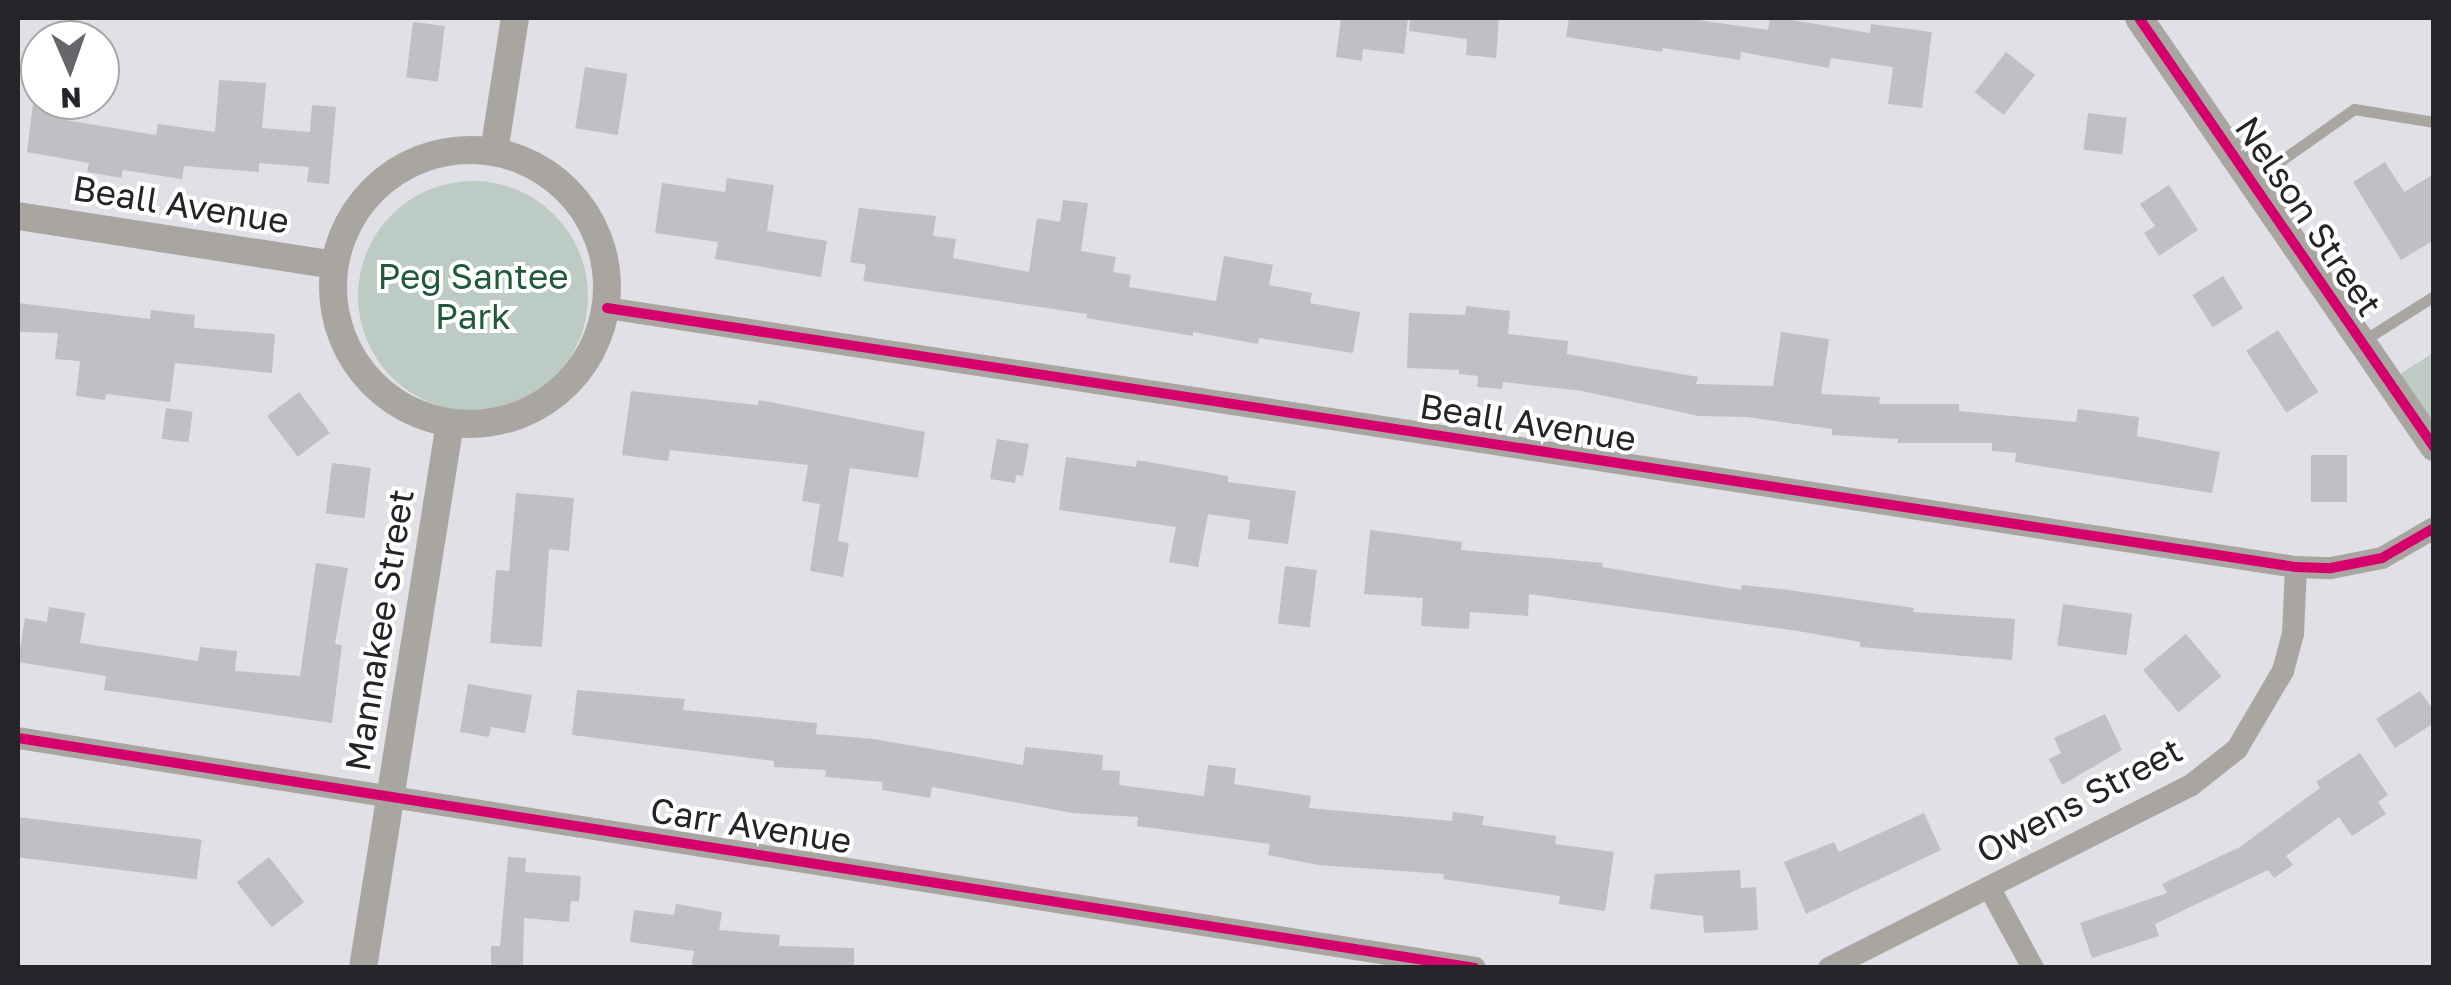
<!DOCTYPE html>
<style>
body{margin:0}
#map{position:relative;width:2451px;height:985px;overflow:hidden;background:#e0e0e6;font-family:"Golos Text",sans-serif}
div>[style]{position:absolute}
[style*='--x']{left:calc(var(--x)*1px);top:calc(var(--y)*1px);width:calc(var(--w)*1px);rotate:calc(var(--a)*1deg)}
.green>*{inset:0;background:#bdcbc5}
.round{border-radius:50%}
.building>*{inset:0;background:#c2bec6;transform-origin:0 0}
.service>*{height:11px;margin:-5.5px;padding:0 5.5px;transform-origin:5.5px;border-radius:5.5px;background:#a9a6a2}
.minor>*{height:22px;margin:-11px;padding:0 11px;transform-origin:11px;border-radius:11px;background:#a9a6a2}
.tertiary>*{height:28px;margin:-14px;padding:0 14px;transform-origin:14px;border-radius:14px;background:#a9a6a2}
.tertiary>.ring{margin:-14px;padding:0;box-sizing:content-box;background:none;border:28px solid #a9a6a2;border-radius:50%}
.cycleway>*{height:10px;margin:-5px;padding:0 5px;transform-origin:5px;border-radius:5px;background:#d6006c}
span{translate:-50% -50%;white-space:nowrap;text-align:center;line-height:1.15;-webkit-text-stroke:8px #fff;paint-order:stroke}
.street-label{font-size:35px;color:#242429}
.park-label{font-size:35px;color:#21593d}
.frame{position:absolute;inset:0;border:20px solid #242429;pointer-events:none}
.north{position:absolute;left:20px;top:20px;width:100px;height:100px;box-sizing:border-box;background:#fff;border:2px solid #a7a7a9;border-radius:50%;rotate:178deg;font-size:28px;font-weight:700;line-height:40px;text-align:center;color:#242429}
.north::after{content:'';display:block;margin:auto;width:35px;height:45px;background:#66666b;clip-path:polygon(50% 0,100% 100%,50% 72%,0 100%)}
</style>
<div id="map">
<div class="green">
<i class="round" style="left:358px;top:181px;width:230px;height:230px"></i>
<i style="clip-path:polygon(2433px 353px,2433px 447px,2389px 381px)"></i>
</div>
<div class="building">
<i style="clip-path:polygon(1341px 18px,1408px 18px,1404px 54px,1363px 49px,1362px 61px,1336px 57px)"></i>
<i style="clip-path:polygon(1410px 18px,1499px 18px,1496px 58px,1466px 55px,1467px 39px,1409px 31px)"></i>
<i style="clip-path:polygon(1569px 18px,1684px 18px,1768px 30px,1770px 18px,1780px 18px,1870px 33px,1871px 24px,1932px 32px,1922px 108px,1888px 104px,1893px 67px,1831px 58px,1829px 68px,1741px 52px,1740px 60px,1663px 48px,1662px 52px,1566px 37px)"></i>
<i style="left:413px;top:22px;width:32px;height:56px;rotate:7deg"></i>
<i style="left:2006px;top:52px;width:37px;height:51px;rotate:38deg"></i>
<i style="left:585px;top:67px;width:43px;height:62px;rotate:9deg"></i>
<i style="clip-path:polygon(219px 80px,266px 83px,262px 128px,310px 132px,312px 105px,336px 107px,329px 184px,307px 182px,309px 167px,259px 163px,259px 172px,184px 166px,182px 179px,123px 170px,121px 178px,87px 172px,89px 163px,27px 152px,33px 104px,68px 110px,66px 120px,156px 135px,158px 124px,215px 132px)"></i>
<i style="left:2088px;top:113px;width:39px;height:37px;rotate:7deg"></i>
<i style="clip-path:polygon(2385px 162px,2404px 192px,2434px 174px,2434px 240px,2401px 260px,2353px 182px)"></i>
<i style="clip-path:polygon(727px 178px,774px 185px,767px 231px,827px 241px,821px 277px,715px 259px,718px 242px,655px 233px,662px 183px,725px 192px)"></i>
<i style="clip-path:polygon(2169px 185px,2198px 230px,2159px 256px,2144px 233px,2155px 226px,2140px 204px)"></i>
<i style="clip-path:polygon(1063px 200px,1088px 203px,1081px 251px,1116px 257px,1113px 272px,1131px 275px,1129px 287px,1216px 301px,1224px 256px,1273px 265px,1269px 285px,1312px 293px,1310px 303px,1360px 312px,1353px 353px,1259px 338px,1258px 344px,1193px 332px,1193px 336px,1086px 318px,1087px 314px,863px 281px,866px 265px,850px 262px,859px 208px,936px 216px,933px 236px,956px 239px,953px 258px,1029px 272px,1037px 218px,1060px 222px)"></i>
<i style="left:2223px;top:276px;width:38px;height:36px;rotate:58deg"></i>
<i style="clip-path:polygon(18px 303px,150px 319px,151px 310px,195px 315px,194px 328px,275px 334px,272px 373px,175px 363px,170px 402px,106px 394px,105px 400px,76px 396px,80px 361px,55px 359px,58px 333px,18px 332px)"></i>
<i style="clip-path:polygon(1466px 306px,1510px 311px,1508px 334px,1568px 341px,1567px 354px,1698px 377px,1696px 384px,1773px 386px,1781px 332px,1829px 339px,1821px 394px,1880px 397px,1879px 404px,1959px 404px,1959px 411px,2076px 422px,2078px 409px,2139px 417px,2137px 436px,2220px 452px,2212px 493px,2015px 462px,2016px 453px,1992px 451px,1992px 443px,1898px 443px,1898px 439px,1832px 435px,1832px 429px,1747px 417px,1699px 416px,1582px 391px,1503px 382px,1502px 389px,1477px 387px,1478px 376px,1459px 374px,1459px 370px,1407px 368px,1409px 313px,1465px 315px)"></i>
<i style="left:2278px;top:330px;width:74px;height:38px;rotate:57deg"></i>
<i style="clip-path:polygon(631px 391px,758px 405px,759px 400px,925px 432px,918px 478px,850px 468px,838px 541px,849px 543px,843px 577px,810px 571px,820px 504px,802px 501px,808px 465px,670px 450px,668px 461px,622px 455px)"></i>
<i style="left:299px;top:392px;width:51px;height:40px;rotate:53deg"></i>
<i style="left:166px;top:408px;width:27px;height:31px;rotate:8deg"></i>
<i style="clip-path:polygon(997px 439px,1029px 444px,1023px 476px,1016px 475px,1015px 483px,990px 479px)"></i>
<i style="left:2311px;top:455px;width:36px;height:47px"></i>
<i style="clip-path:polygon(1066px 457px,1136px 467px,1137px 460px,1228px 476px,1228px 482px,1296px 491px,1288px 544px,1248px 539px,1250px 520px,1208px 514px,1198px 567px,1169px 562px,1176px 527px,1059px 510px)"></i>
<i style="left:332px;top:463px;width:39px;height:51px;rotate:7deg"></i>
<i style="clip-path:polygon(516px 493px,574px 498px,569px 551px,549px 549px,542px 647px,490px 643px,496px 570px,509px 571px)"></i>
<i style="clip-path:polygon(1370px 530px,1462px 542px,1461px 550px,1603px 563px,1602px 567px,1741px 590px,1742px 585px,1789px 590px,1914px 608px,1913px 612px,2015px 619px,2012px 660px,1860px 647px,1860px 642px,1798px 631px,1529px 594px,1528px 616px,1470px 612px,1469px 629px,1421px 626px,1423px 598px,1364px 594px)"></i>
<i style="clip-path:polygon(316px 563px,348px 568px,335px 644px,342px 645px,332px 723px,104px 690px,106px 676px,18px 662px,25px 618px,47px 622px,49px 607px,85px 613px,80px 643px,198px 661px,200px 647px,237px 651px,235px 671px,300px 676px)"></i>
<i style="left:1285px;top:566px;width:32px;height:58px;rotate:7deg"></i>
<i style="left:2063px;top:604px;width:70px;height:42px;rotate:8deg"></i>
<i style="left:2186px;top:634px;width:55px;height:56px;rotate:50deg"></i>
<i style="clip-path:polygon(468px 684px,532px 695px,525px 733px,491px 727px,489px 737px,460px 732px)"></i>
<i style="clip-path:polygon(577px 690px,685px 699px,683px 710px,817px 723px,816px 734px,874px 739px,1023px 765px,1025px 747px,1103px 755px,1102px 770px,1120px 771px,1119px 785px,1204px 796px,1208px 765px,1236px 768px,1234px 784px,1311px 796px,1309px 808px,1452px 821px,1453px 812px,1484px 816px,1482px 825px,1556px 836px,1555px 844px,1614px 852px,1605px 911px,1559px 904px,1560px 896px,1443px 879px,1444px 874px,1318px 865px,1268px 855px,1270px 844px,1137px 826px,1138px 817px,1072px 813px,932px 787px,930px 798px,882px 790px,883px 782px,825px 777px,826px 770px,774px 767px,774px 761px,572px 735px)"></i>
<i style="clip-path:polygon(2420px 691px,2434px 711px,2434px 723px,2395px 748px,2376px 719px)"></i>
<i style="clip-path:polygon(2105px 714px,2122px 750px,2062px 785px,2049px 759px,2061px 753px,2054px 738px)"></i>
<i style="clip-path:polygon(2360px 753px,2388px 795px,2378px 802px,2386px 814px,2352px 836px,2339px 817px,2286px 856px,2293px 865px,2274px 878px,2268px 870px,2155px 924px,2159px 936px,2092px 958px,2080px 923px,2167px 893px,2162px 884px,2240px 847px,2320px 788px,2316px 782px)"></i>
<i style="clip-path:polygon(1924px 813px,1941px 850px,1806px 914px,1784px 862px,1834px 842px,1839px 852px)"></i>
<i style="left:18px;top:817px;width:185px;height:40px;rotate:7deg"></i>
<i style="left:269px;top:857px;width:57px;height:41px;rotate:52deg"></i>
<i style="clip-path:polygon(508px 857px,526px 858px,525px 872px,581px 876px,579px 902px,571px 901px,569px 922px,524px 918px,523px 968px,491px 968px,491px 946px,500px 946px)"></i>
<i style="clip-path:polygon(1740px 870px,1741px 888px,1756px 887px,1758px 930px,1704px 933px,1703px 916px,1650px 909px,1655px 874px)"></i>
<i style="clip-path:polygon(676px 904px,722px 912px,719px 930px,780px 935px,779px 946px,854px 948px,854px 968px,691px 968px,694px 951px,630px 942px,634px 910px,674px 915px)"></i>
</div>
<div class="service">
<i style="--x:2252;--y:181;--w:125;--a:-35.2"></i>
<i style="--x:2354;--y:109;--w:81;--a:9.2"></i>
<i style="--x:2361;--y:342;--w:86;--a:-32.2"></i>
</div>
<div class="minor">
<i style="--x:607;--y:308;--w:1709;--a:8.72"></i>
<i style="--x:2296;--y:567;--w:35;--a:2"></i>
<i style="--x:2331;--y:568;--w:52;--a:-11.1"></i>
<i style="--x:2382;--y:558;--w:60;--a:-30"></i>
<i style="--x:18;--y:738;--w:1475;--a:8.97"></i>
<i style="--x:1989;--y:887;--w:92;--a:61.5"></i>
<i style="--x:1829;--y:968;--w:404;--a:-26.8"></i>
<i style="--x:2190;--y:786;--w:60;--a:-38.2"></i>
<i style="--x:2237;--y:749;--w:91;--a:-59.5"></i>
<i style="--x:2283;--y:671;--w:38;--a:-75"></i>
<i style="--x:2293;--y:634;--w:67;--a:-87.4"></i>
</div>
<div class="tertiary">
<i style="--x:2139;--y:18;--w:521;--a:55.49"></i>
<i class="ring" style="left:333px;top:150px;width:246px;height:246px"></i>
<i style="--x:494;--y:152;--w:136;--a:-81.1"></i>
<i style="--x:18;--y:216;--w:320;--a:8.8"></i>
<i style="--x:363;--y:968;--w:552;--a:-80.93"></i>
</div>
<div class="cycleway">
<i style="--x:2139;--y:18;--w:521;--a:55.49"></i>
<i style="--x:607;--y:308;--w:1709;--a:8.72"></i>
<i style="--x:2296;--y:567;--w:35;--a:2"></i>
<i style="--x:2331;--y:568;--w:52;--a:-11.1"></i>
<i style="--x:2382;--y:558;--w:60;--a:-30"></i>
<i style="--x:18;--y:738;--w:1475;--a:8.97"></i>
</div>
<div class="street-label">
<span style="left:181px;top:204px;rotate:9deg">Beall Avenue</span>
<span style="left:2309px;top:216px;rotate:56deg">Nelson Street</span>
<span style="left:1528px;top:422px;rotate:9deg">Beall Avenue</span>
<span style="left:379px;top:630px;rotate:-81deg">Mannakee Street</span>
<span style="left:2079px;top:800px;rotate:-28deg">Owens Street</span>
<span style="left:751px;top:825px;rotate:9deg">Carr Avenue</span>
</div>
<div class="park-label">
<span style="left:473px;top:296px">Peg Santee<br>Park</span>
</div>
<div class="frame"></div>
<div class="north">N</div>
</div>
